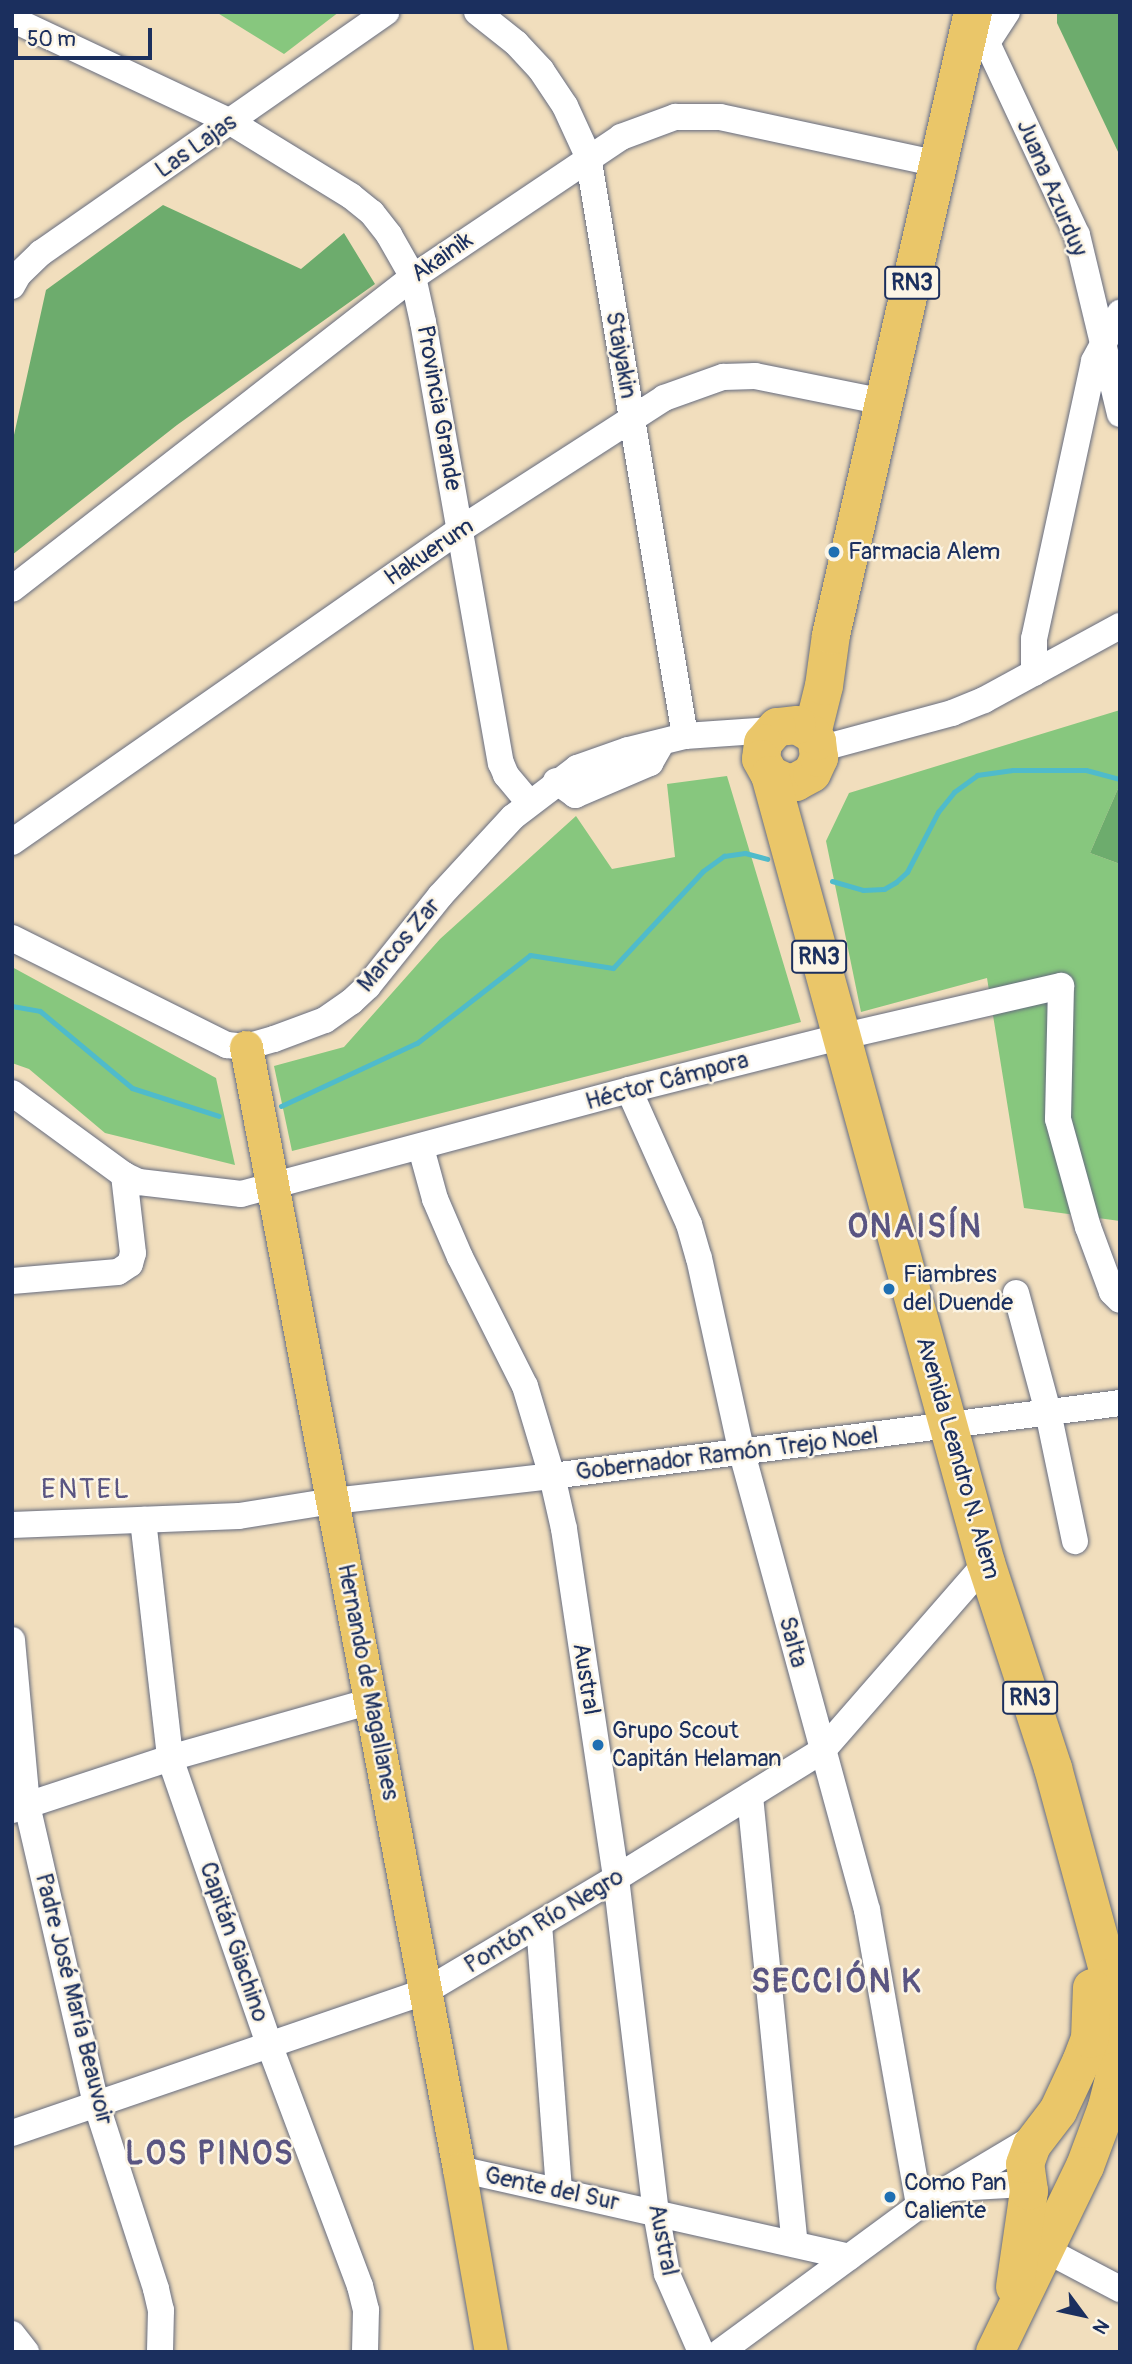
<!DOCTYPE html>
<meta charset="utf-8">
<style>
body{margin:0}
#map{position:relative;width:1132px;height:2364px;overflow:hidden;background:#f1debd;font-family:Pangolin,sans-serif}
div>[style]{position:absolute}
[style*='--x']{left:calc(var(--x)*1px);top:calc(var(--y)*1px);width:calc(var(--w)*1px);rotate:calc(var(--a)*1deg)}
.green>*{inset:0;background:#87c77e}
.forest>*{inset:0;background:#6dac6d}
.stream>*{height:5px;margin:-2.5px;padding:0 2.5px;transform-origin:2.5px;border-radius:2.5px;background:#4fbbcb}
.roads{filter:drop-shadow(0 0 2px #666c7f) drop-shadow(0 0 2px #666c7f)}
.minor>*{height:26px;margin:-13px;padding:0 13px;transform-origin:13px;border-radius:13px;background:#fff}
.major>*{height:33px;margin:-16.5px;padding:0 16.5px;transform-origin:16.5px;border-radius:16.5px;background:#eac669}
.highway>*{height:38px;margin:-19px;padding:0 19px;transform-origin:19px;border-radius:19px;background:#eac669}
.dots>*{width:19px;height:19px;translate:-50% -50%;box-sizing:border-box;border:4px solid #fcf5e5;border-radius:50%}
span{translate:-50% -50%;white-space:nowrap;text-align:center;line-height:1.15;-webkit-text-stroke:5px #fcf5e5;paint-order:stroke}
.shield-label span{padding:2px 5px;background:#fcf5e5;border:2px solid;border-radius:5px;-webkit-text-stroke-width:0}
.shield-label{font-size:23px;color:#1b2f5e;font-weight:700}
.street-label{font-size:24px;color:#1b2f5e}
.poi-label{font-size:24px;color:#1b2f5e}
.left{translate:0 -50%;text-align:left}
.quarter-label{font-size:28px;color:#5a5582;letter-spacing:2px}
.district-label{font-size:32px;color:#5a5582;font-weight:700;letter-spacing:2px}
.frame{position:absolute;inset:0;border:14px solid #1b2f5e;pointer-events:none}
.north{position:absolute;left:1048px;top:2280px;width:70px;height:70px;-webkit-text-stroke:5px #fcf5e5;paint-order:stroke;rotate:123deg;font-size:19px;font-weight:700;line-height:28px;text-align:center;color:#1b2f5e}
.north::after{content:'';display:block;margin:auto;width:24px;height:32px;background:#1b2f5e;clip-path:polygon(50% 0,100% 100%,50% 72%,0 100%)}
.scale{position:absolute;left:14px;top:28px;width:138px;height:32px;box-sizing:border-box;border:4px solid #1b2f5e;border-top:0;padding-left:9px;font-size:21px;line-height:24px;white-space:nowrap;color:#1b2f5e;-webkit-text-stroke:5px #fcf5e5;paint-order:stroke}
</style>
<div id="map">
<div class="green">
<i style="clip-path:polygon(216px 12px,339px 12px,284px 54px)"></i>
<i style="clip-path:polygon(1120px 710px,1120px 784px,1090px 853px,1120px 864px,1120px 1221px,1024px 1208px,987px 978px,861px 1012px,826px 841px,849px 793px)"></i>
<i style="clip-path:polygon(727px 776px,801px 1022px,292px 1151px,274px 1066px,344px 1047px,440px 939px,576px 816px,612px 869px,675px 857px,667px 784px)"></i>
<i style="clip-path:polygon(12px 967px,216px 1078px,235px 1165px,105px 1133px,29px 1069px,12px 1063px)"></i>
</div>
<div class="forest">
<i style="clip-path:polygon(1057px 12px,1120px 12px,1120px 156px,1057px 23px)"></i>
<i style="clip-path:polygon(163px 205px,301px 269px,344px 233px,375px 284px,177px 425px,12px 555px,12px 444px,46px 290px)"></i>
<i style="clip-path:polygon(1120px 784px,1120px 864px,1090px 853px)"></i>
</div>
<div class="stream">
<i style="--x:832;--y:881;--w:32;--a:16"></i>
<i style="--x:863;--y:890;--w:21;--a:-3"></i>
<i style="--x:884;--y:889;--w:14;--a:-30"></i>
<i style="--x:896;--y:882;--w:15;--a:-42"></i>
<i style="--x:907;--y:872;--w:68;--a:-62.7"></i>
<i style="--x:938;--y:812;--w:26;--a:-51"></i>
<i style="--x:954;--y:792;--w:29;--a:-36"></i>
<i style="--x:977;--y:775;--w:36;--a:-8"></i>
<i style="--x:1013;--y:770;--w:73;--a:0"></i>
<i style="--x:1086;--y:770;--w:35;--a:15"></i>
<i style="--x:12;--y:1006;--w:28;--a:10"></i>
<i style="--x:40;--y:1011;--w:120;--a:39.9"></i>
<i style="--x:132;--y:1088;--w:91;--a:17.8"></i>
<i style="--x:281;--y:1106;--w:150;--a:-24.9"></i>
<i style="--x:417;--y:1043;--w:143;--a:-37.9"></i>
<i style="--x:530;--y:955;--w:84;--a:8.9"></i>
<i style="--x:613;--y:968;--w:132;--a:-47.1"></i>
<i style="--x:703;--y:871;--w:26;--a:-36"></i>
<i style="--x:724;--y:856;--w:21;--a:-8"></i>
<i style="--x:745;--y:853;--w:23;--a:15"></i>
</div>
<div class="roads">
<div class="minor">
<i style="--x:477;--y:12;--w:50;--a:38.5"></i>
<i style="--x:516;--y:43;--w:37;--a:47"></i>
<i style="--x:541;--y:70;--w:43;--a:56.3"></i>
<i style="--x:565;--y:106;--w:55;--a:65.3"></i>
<i style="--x:588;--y:156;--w:588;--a:80.51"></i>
<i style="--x:1007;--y:12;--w:37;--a:123"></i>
<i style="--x:987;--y:43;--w:212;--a:64.9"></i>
<i style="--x:1077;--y:235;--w:184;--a:76.5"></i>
<i style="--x:12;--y:19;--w:240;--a:25.2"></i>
<i style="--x:229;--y:121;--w:143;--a:31.6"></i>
<i style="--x:351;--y:196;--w:27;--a:39"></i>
<i style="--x:372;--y:213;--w:28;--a:52"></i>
<i style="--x:389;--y:235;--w:48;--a:60.3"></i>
<i style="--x:413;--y:277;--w:46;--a:77.5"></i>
<i style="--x:423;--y:322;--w:448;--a:80"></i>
<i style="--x:501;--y:763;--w:13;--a:67"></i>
<i style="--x:506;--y:775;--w:35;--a:50"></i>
<i style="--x:12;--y:286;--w:13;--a:-61"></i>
<i style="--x:18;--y:275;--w:32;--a:-44"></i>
<i style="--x:41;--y:253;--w:421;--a:-34.9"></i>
<i style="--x:12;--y:589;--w:508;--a:-37.88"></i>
<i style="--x:413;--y:277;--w:251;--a:-33.9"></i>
<i style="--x:621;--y:137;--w:58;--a:-20.3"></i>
<i style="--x:675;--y:117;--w:45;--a:0"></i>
<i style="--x:720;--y:117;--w:225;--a:12.1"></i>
<i style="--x:1034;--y:673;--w:34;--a:-90"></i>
<i style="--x:1034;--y:639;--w:284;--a:-77.8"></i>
<i style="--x:1094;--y:361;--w:55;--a:-61.6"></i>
<i style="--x:819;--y:749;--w:138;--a:-15.1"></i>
<i style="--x:952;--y:713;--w:35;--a:-22"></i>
<i style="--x:984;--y:700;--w:155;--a:-28.6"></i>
<i style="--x:556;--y:781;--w:24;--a:36"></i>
<i style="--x:575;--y:795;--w:82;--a:-23.1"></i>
<i style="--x:650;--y:763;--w:24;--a:-60"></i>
<i style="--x:12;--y:842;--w:547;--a:-34.88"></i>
<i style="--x:461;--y:529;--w:242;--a:-32.8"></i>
<i style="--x:664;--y:398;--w:63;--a:-19.6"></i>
<i style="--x:723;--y:377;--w:32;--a:-2"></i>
<i style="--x:755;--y:376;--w:132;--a:11.4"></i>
<i style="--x:12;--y:938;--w:240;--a:26.5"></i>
<i style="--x:227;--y:1045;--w:19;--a:6"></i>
<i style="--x:246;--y:1047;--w:29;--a:-16"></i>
<i style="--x:274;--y:1039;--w:54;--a:-20.4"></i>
<i style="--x:325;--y:1020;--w:32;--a:-35"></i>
<i style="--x:351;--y:1002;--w:23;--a:-43"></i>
<i style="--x:368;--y:986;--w:115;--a:-51.3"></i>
<i style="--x:440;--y:896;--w:108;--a:-47.3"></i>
<i style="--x:513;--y:817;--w:81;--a:-37.4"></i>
<i style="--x:577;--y:768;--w:54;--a:-19.4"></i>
<i style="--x:628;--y:750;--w:59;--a:-13.8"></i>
<i style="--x:685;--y:736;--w:87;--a:-3.9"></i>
<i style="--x:629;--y:1090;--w:147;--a:65.9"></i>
<i style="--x:689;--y:1224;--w:35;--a:74"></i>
<i style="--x:699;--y:1258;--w:200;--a:77.6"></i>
<i style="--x:742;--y:1453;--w:474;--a:74.7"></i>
<i style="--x:867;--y:1910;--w:301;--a:80"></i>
<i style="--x:12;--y:1093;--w:139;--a:36.2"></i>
<i style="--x:124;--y:1175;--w:17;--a:25"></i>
<i style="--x:139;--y:1182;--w:103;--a:6.7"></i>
<i style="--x:241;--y:1194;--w:402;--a:-15"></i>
<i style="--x:629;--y:1090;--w:218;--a:-14.1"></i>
<i style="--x:840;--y:1037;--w:227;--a:-13"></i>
<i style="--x:1061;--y:986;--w:133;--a:91.3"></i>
<i style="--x:1058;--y:1119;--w:112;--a:74.5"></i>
<i style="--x:1088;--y:1227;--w:69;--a:69.7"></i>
<i style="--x:1112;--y:1292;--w:11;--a:45"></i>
<i style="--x:421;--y:1148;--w:53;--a:74.6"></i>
<i style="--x:435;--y:1199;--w:63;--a:66.7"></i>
<i style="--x:460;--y:1257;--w:144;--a:63.3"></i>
<i style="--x:525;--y:1386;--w:94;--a:73.3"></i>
<i style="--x:552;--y:1476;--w:54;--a:77.2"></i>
<i style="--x:564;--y:1529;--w:353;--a:81.5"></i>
<i style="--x:616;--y:1878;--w:336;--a:83.2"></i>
<i style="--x:656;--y:2212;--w:63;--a:79.9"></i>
<i style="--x:667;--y:2274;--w:85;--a:66.4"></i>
<i style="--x:12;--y:1281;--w:106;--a:-4.9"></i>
<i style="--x:118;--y:1272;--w:14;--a:-34"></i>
<i style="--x:130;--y:1264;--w:11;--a:-75"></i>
<i style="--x:133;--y:1253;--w:79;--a:-96.6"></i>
<i style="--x:1016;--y:1293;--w:123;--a:74.9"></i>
<i style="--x:1048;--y:1412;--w:132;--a:78.2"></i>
<i style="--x:143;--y:1520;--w:240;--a:83.5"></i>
<i style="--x:170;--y:1758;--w:303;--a:70.9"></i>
<i style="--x:269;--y:2044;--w:259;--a:69.4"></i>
<i style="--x:360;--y:2286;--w:25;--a:76"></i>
<i style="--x:366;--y:2310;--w:42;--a:91.4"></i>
<i style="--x:12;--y:1525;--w:227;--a:-2.3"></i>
<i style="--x:239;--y:1516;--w:95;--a:-9.1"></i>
<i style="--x:333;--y:1501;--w:220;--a:-6.5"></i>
<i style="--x:552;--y:1476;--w:573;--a:-7.32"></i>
<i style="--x:12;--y:1640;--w:166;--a:84.8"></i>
<i style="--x:27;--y:1805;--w:306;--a:77"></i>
<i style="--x:96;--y:2103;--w:195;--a:72.1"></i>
<i style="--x:156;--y:2289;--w:22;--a:77"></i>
<i style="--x:161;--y:2310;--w:42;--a:91.4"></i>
<i style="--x:750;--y:1796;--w:450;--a:84.3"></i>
<i style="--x:12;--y:1810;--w:166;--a:-18.2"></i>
<i style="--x:170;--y:1758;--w:209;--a:-15.8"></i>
<i style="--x:539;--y:1924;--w:267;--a:85.7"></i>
<i style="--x:12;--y:2133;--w:438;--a:-18.9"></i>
<i style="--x:426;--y:1991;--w:221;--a:-30.7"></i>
<i style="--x:616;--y:1878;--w:243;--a:-31.7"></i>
<i style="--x:823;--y:1750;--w:248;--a:-48.9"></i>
<i style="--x:459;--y:2169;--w:400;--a:12.7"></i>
<i style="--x:953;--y:2188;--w:73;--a:-3.1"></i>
<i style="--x:1046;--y:2250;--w:84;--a:27.8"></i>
<i style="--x:12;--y:2334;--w:23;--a:52"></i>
<i style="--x:720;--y:2352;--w:247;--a:-36.3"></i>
<i style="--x:919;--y:2206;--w:139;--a:-30.8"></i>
</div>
<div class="major">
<i style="--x:246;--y:1047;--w:1142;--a:79.25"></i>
<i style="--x:459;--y:2169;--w:186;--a:80.1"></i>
</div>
<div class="highway">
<i style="--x:812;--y:734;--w:49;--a:-76"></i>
<i style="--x:824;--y:686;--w:51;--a:-82.2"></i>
<i style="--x:831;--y:635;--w:639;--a:-77.16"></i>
<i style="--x:770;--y:775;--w:19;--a:25"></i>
<i style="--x:787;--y:783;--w:9;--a:-6"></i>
<i style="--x:796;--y:782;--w:18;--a:-29"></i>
<i style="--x:812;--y:773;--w:17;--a:-65"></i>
<i style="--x:819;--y:758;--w:17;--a:-97"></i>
<i style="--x:817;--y:741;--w:9;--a:-126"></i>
<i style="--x:812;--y:734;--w:17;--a:-149"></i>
<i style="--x:797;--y:725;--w:20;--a:174"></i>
<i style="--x:777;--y:727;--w:21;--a:131"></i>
<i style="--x:763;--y:743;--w:16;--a:97"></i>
<i style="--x:761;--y:759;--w:18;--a:61"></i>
<i style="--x:770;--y:775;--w:817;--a:74.67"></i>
<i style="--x:986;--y:1563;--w:216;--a:71.9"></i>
<i style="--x:1053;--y:1768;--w:218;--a:74.8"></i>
<i style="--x:1110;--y:1978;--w:68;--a:84.1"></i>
<i style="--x:1117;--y:2046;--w:25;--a:92"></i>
<i style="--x:1116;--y:2071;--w:37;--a:104"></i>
<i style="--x:1107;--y:2107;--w:63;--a:110.4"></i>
<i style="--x:1085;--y:2166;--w:207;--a:115.8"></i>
<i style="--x:1015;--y:2287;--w:97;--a:-81.7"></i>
<i style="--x:1029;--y:2191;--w:27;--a:-98"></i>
<i style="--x:1025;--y:2164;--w:20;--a:-70"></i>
<i style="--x:1032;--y:2145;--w:43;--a:-52.6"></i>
<i style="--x:1058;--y:2111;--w:54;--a:-64.9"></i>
<i style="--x:1081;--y:2062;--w:25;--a:-69"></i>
<i style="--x:1090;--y:2039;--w:51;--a:-87.8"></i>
</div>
</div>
<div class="dots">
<i style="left:834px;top:552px;background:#1f6fb2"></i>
<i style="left:889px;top:1289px;background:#1f6fb2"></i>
<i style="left:598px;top:1745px;background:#1f6fb2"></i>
<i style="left:890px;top:2197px;background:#1f6fb2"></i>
</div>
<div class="shield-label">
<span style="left:912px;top:283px">RN3</span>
<span style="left:819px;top:957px">RN3</span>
<span style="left:1030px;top:1698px">RN3</span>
</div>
<div class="street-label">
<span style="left:196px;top:146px;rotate:-35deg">Las Lajas</span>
<span style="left:1052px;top:188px;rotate:67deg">Juana Azurduy</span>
<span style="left:442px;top:257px;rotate:-35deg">Akainik</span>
<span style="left:621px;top:355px;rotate:80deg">Staiyakin</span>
<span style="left:439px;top:408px;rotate:80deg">Provincia Grande</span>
<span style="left:429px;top:552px;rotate:-34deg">Hakuerum</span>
<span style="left:399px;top:945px;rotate:-50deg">Marcos Zar</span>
<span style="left:667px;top:1081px;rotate:-15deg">Héctor Cámpora</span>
<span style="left:727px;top:1454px;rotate:-7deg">Gobernador Ramón Trejo Noel</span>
<span style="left:958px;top:1458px;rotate:74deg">Avenida Leandro N. Alem</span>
<span style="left:793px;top:1642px;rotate:75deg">Salta</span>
<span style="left:586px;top:1679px;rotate:81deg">Austral</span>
<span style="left:368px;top:1682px;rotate:79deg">Hernando de Magallanes</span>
<span style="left:544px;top:1921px;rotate:-31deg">Pontón Río Negro</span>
<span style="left:234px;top:1942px;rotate:71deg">Capitán Giachino</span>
<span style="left:74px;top:1999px;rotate:76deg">Padre José María Beauvoir</span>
<span style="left:552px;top:2189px;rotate:12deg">Gente del Sur</span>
<span style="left:663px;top:2240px;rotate:79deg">Austral</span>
</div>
<div class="poi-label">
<span class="left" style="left:848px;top:552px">Farmacia Alem</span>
<span class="left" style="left:903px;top:1289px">Fiambres<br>del Duende</span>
<span class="left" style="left:612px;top:1745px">Grupo Scout<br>Capitán Helaman</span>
<span class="left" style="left:904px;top:2197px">Como Pan<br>Caliente</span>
</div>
<div class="quarter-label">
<span style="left:86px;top:1490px">ENTEL</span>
</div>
<div class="district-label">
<span style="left:915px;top:1227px">ONAISÍN</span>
<span style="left:837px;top:1982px">SECCIÓN K</span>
<span style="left:210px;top:2154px">LOS PINOS</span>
</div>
<div class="frame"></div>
<div class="north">N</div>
<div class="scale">50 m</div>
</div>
